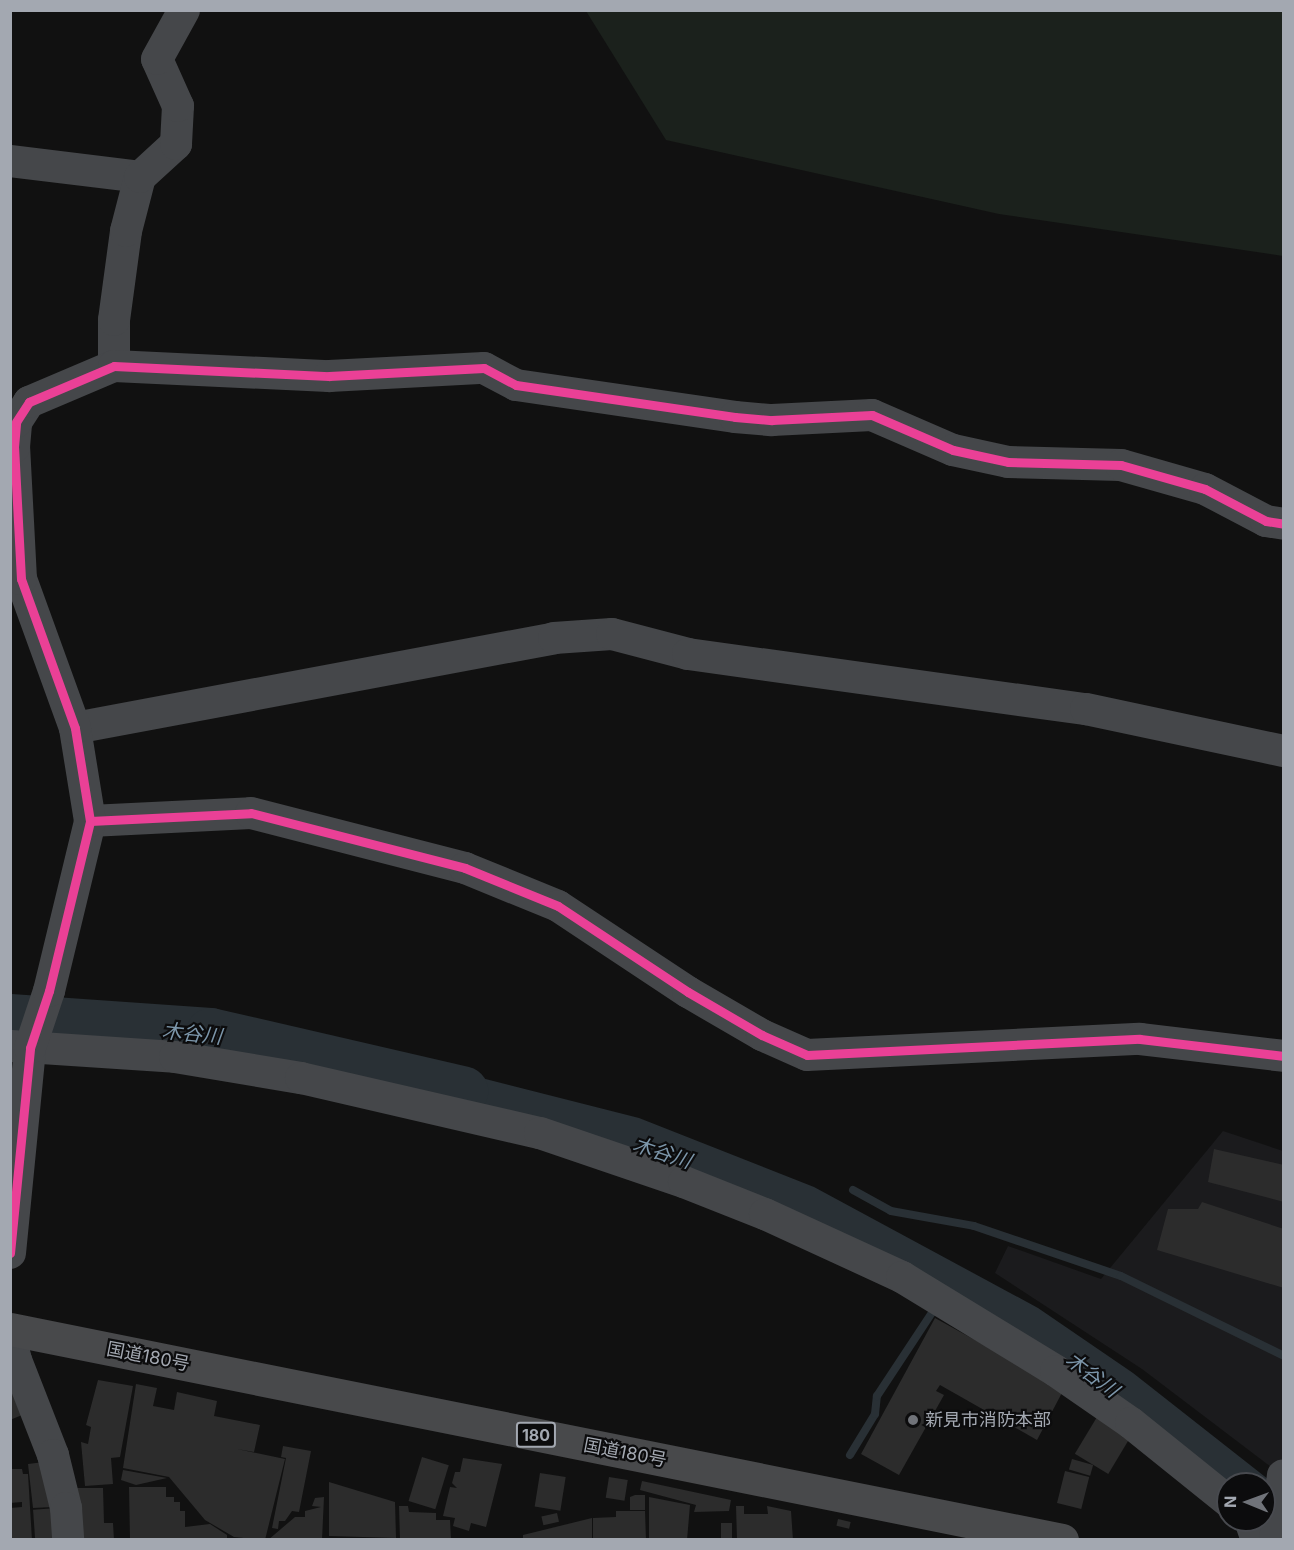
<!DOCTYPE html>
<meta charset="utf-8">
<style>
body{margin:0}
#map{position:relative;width:1294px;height:1550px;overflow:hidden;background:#111;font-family:Inter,"Noto Sans JP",sans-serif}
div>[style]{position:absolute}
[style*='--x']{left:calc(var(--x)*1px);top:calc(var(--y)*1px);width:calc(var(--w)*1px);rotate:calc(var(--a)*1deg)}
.built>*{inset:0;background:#1b1b1d}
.green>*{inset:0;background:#1b211c}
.water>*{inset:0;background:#293035}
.stream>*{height:8px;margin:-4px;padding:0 4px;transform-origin:4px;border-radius:4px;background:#293035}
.river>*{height:50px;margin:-25px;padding:0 25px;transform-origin:25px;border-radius:25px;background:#293035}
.building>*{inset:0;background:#2c2c2c;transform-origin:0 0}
.minor>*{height:32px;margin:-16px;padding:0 16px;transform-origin:16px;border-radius:16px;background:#45474a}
.highway>*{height:33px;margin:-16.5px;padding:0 16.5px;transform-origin:16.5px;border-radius:16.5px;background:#48494b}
.cycleway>*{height:9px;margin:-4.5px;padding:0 4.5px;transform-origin:4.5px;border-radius:4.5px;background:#ea4096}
.dots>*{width:16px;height:16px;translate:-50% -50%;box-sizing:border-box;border:3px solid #0c0c0d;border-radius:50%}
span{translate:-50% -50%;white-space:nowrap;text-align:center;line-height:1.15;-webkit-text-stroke:4.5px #0c0c0d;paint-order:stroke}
.shield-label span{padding:2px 4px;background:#0c0c0d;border:2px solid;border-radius:4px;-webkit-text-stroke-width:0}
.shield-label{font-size:16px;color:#a3a8b1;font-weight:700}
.street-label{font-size:18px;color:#a3a8b1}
.poi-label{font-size:18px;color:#a3a8b1}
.left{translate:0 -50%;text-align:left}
.water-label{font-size:20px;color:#7c96aa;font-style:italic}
.frame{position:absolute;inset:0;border:12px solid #a3a8b1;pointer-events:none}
.north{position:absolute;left:1216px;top:1472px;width:60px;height:60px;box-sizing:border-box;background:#0c0c0d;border:2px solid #484a4f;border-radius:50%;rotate:271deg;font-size:16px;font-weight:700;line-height:24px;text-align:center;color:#a3a8b1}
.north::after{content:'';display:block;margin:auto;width:21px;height:27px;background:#707379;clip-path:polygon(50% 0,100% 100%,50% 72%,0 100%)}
</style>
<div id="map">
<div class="built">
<i style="clip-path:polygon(1223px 1131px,1283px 1151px,1283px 1476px,1142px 1369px,995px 1273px,1008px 1246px,1101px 1279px)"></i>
</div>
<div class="green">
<i style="clip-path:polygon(586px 11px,1283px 11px,1283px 256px,999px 214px,666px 140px)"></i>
</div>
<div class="water">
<i style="clip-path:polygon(403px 1058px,639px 1118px,814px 1187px,1038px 1308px,1133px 1373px,1283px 1491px,1264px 1520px,1264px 1484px,1228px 1484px,904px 1272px,392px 1093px)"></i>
</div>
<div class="stream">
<i style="--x:853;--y:1190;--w:43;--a:28.9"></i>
<i style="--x:891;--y:1211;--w:84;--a:10.2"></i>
<i style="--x:974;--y:1226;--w:155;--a:18.8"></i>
<i style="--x:1121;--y:1276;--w:182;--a:26.1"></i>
<i style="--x:850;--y:1455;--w:48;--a:-58.6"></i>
<i style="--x:875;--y:1414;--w:18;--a:-84"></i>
<i style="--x:877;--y:1396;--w:102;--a:-56.6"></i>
</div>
<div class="river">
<i style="--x:10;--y:1019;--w:201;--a:4"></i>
<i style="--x:211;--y:1033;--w:259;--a:13"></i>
</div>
<div class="building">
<i style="clip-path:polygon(1214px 1149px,1284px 1165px,1284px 1202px,1208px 1182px)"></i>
<i style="clip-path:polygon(1202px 1202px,1284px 1229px,1284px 1288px,1157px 1250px,1168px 1209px,1198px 1209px)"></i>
<i style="clip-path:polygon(935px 1318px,1064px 1389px,1037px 1440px,940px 1385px,936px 1391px,944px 1395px,899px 1475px,861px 1454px)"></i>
<i style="clip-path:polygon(98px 1380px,133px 1386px,120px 1457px,111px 1458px,113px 1484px,85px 1486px,81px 1442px,88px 1444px,91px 1427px,86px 1425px)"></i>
<i style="clip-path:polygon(136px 1384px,157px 1388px,153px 1406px,174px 1410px,177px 1392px,217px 1401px,214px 1416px,260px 1425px,254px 1452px,237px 1449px,285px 1459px,265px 1540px,234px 1537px,205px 1520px,169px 1477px,123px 1468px)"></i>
<i style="clip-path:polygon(10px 1388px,22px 1415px,10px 1420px)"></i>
<i style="left:1097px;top:1417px;width:39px;height:43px;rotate:31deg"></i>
<i style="clip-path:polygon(283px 1446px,311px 1451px,299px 1512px,292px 1511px,285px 1521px,279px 1521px,278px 1529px,272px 1528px,286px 1458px,281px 1457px)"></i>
<i style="left:422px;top:1457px;width:28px;height:46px;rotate:17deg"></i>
<i style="clip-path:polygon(463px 1458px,502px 1464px,486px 1527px,471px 1523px,469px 1531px,453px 1526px,455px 1518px,443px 1516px,450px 1487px,457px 1488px,452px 1483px,455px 1472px,460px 1472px)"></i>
<i style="left:1072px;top:1459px;width:22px;height:11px;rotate:16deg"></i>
<i style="clip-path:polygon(44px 1462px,53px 1507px,33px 1508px,28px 1464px)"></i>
<i style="clip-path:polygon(10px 1469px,22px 1469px,23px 1474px,28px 1474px,32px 1540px,10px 1540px,10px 1508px,22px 1507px,22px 1502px,10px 1503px)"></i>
<i style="clip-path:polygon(123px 1470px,167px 1478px,136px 1485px,121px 1480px)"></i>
<i style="left:1065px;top:1471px;width:25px;height:33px;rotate:14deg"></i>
<i style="left:540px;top:1473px;width:26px;height:34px;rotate:9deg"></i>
<i style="left:609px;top:1477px;width:19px;height:21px;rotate:9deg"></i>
<i style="clip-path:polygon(642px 1481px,731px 1500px,729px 1511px,694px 1512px,696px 1505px,640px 1490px)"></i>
<i style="clip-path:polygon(329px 1482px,395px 1502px,396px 1538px,329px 1536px)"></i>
<i style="clip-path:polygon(129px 1487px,166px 1487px,166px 1497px,174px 1497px,174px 1502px,180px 1502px,180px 1511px,185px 1511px,185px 1527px,210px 1524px,227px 1535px,227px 1540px,130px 1539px)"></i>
<i style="clip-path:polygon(75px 1488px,103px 1488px,104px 1523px,113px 1523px,114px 1540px,78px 1540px)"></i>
<i style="clip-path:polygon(635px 1495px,645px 1495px,645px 1510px,630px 1510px,630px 1497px)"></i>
<i style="clip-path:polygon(324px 1497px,322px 1540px,268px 1540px,295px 1517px,305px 1517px,305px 1511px,321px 1507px,312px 1506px,315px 1498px)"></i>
<i style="clip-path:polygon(649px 1497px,690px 1505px,687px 1540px,649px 1540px)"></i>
<i style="clip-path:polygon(399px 1506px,408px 1506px,409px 1512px,436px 1513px,436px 1520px,450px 1520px,451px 1540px,400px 1540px)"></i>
<i style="clip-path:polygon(736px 1506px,744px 1506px,744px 1514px,768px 1514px,767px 1506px,791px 1511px,793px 1540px,737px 1540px)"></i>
<i style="left:57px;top:1508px;width:32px;height:24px;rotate:86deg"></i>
<i style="clip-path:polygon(616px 1511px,645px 1511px,646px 1540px,593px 1540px,593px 1518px,616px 1517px)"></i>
<i style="left:557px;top:1513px;width:9px;height:16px;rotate:77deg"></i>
<i style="clip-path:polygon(592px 1518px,592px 1540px,523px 1540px,523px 1535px)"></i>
<i style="left:838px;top:1519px;width:13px;height:7px;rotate:13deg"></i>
<i style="left:721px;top:1523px;width:11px;height:17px"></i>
</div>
<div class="minor">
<i style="--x:10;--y:161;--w:131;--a:7"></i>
<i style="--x:114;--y:366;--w:46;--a:-90"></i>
<i style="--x:114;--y:320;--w:90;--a:-82.3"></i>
<i style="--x:126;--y:231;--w:56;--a:-75.5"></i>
<i style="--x:140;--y:177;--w:49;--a:-42.5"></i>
<i style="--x:176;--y:144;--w:38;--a:-87"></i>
<i style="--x:178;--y:106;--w:51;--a:-114.1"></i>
<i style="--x:157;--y:59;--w:56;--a:-61.1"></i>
<i style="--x:75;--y:728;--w:487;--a:-10.6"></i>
<i style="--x:554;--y:638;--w:58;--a:-3.9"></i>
<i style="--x:612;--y:634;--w:79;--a:14.7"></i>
<i style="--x:688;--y:654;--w:402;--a:7.9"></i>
<i style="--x:1086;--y:709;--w:202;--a:12"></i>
<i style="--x:90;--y:821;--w:161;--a:-2.8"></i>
<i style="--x:251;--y:813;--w:221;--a:14.4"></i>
<i style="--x:465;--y:868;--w:100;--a:22.2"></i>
<i style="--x:558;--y:906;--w:156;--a:33.5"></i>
<i style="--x:688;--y:992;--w:86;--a:30.2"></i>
<i style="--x:762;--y:1035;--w:49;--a:24"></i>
<i style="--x:807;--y:1055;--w:333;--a:-2.8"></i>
<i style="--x:1140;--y:1039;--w:145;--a:6.7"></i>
<i style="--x:11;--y:1046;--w:164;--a:3.8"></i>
<i style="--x:175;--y:1057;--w:128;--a:9.5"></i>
<i style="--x:301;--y:1078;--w:245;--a:13"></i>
<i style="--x:540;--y:1133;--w:152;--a:18.8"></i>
<i style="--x:684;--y:1182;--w:87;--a:21.6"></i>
<i style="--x:765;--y:1214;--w:151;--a:24.7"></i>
<i style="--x:902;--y:1277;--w:180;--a:31.4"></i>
<i style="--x:1056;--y:1371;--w:91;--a:34.7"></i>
<i style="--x:1131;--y:1423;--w:124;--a:38.8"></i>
<i style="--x:10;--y:1253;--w:206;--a:-84.4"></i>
<i style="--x:30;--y:1048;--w:60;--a:-71.6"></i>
<i style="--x:49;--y:991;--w:175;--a:-76.4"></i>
<i style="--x:90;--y:821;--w:94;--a:-99.2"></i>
<i style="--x:75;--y:728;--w:158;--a:-109.9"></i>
<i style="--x:21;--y:579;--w:132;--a:-93"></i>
<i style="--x:14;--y:447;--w:25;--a:-85"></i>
<i style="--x:16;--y:422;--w:24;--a:-57"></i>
<i style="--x:29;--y:402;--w:92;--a:-23"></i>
<i style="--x:114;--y:366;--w:215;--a:2.7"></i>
<i style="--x:329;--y:376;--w:155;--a:-3"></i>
<i style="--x:484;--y:368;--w:36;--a:28"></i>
<i style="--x:516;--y:385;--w:221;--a:8.3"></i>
<i style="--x:735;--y:417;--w:37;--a:5"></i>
<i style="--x:772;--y:420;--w:100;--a:-2.9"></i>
<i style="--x:872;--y:415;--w:88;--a:23.4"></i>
<i style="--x:953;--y:450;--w:56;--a:12.3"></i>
<i style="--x:1008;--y:462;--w:113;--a:1.5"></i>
<i style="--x:1121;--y:465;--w:87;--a:15.9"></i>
<i style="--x:1205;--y:489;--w:69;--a:27.7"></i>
<i style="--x:1266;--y:521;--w:18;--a:9"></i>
<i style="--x:10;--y:1336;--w:25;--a:76"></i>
<i style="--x:16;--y:1360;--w:102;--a:68.7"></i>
<i style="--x:53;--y:1455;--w:55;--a:76.2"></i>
<i style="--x:66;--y:1508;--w:32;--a:86"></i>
<i style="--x:1250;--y:1520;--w:21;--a:71"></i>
<i style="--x:1275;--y:1540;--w:65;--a:-83"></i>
</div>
<div class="highway">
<i style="--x:10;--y:1329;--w:1073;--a:11.34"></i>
</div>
<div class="cycleway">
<i style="--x:90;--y:821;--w:161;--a:-2.8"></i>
<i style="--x:251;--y:813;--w:221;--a:14.4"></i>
<i style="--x:465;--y:868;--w:100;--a:22.2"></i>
<i style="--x:558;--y:906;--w:156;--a:33.5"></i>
<i style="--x:688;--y:992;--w:86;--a:30.2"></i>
<i style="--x:762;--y:1035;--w:49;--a:24"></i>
<i style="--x:807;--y:1055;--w:333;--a:-2.8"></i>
<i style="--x:1140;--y:1039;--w:145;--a:6.7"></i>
<i style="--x:10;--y:1253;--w:206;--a:-84.4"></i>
<i style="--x:30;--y:1048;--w:60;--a:-71.6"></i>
<i style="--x:49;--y:991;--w:175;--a:-76.4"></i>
<i style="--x:90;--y:821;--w:94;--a:-99.2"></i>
<i style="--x:75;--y:728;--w:158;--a:-109.9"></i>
<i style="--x:21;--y:579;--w:132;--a:-93"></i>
<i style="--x:14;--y:447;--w:25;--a:-85"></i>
<i style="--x:16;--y:422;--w:24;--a:-57"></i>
<i style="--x:29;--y:402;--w:92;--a:-23"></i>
<i style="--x:114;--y:366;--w:215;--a:2.7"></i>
<i style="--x:329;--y:376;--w:155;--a:-3"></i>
<i style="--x:484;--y:368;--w:36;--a:28"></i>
<i style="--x:516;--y:385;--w:221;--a:8.3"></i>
<i style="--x:735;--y:417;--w:37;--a:5"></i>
<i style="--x:772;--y:420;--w:100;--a:-2.9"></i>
<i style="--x:872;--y:415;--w:88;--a:23.4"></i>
<i style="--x:953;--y:450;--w:56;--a:12.3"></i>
<i style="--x:1008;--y:462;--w:113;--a:1.5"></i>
<i style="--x:1121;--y:465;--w:87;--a:15.9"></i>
<i style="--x:1205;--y:489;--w:69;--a:27.7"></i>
<i style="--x:1266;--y:521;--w:18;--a:9"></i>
</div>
<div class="dots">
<i style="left:913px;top:1420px;background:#707379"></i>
</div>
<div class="shield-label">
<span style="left:536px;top:1435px">180</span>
</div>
<div class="street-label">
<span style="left:148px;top:1357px;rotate:11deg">国道180号</span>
<span style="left:625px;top:1453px;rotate:11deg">国道180号</span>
</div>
<div class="poi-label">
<span class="left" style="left:925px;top:1420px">新見市消防本部</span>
</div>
<div class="water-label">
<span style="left:192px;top:1034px;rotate:6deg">木谷川</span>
<span style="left:662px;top:1153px;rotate:18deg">木谷川</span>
<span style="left:1092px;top:1375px;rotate:37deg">木谷川</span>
</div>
<div class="frame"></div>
<div class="north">N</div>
</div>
